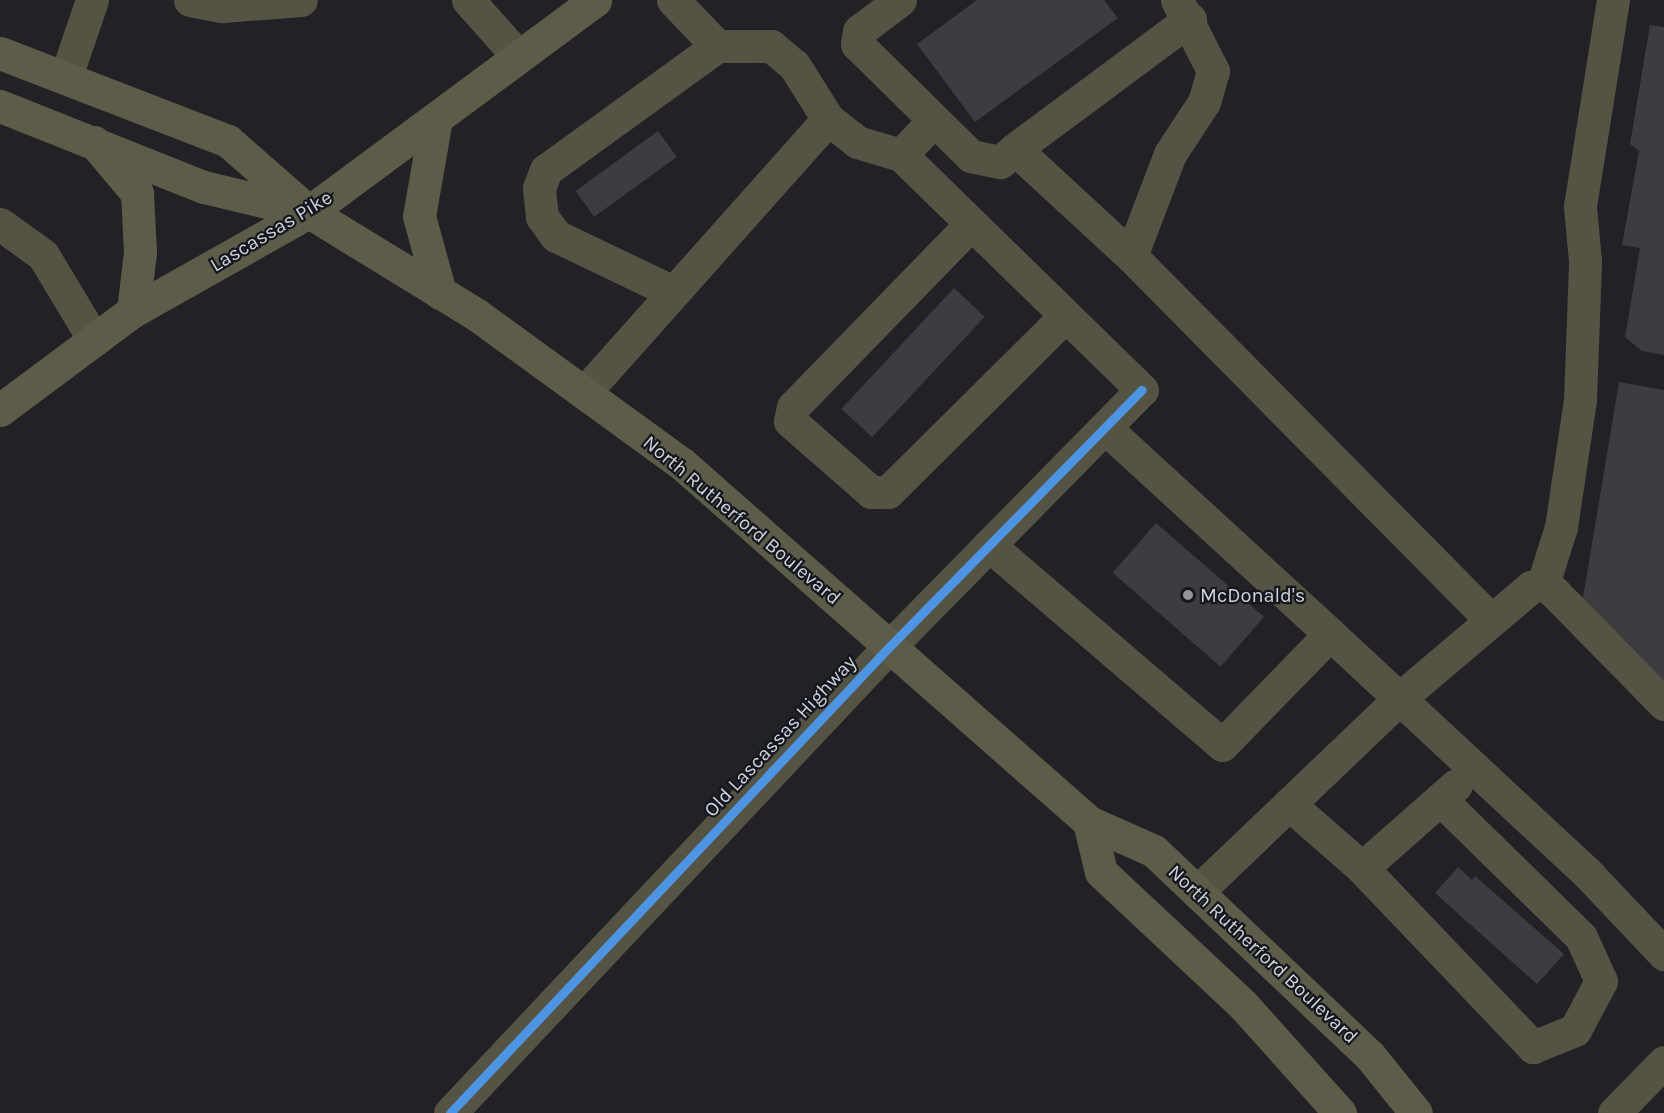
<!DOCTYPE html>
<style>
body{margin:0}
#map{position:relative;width:1664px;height:1113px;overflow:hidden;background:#212126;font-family:Karla,sans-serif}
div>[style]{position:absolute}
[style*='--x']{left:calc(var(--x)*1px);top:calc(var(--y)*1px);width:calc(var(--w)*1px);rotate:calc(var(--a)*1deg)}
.building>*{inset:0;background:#3d3d41;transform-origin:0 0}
.minor>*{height:33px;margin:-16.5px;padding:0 16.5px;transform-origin:16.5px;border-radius:16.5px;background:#545344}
.major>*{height:33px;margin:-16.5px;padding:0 16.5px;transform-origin:16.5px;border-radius:16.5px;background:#5c5c49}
.cycleway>*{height:9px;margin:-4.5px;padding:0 4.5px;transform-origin:4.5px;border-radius:4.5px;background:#4d94e3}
.dots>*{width:16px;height:16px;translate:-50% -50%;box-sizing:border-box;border:3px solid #15171f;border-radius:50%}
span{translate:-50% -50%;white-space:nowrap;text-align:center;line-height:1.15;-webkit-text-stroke:4.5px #15171f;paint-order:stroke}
.street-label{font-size:20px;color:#d2d3d9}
.poi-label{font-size:20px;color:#d2d3d9}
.left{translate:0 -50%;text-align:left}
</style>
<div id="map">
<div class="building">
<i style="clip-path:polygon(977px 0,1104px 0,1118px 18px,975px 122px,917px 44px)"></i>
<i style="clip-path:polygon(1650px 25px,1664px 27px,1664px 355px,1642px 351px,1625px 337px,1640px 248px,1622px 245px,1639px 151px,1630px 144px)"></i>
<i style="left:658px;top:131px;width:32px;height:102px;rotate:54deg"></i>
<i style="left:954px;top:288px;width:42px;height:165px;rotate:43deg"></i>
<i style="clip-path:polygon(1619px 382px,1664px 390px,1664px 682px,1581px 609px)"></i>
<i style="left:1156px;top:523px;width:143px;height:66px;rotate:41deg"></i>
<i style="clip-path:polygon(1458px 867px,1472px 880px,1475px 876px,1564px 954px,1537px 984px,1435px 893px)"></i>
</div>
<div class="minor">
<i style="--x:190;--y:0;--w:33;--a:11"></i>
<i style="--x:222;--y:6;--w:79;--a:-4.3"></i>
<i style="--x:468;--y:0;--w:74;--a:48.3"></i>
<i style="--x:673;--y:0;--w:64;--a:46.3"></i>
<i style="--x:900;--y:0;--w:51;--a:142.9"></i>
<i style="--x:859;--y:31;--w:13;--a:99"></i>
<i style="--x:857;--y:44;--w:160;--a:44.5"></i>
<i style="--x:971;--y:156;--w:30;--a:12"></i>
<i style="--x:1000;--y:162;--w:20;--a:-41"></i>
<i style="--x:1015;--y:149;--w:158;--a:42.7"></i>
<i style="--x:1177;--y:0;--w:80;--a:63.1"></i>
<i style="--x:1213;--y:71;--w:32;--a:106"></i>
<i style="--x:1204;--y:102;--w:62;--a:123.2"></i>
<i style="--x:1170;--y:154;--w:109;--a:110.9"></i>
<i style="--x:1131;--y:256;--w:509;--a:45.32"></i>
<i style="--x:66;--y:76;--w:80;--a:-71.1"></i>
<i style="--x:1015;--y:149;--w:218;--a:-36.6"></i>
<i style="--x:0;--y:224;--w:53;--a:35.8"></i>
<i style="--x:43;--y:255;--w:99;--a:59"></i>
<i style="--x:971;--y:224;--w:255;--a:134.2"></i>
<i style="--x:793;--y:407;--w:14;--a:102"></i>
<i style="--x:790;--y:421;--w:108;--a:41.2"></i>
<i style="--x:871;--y:492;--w:17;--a:0"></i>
<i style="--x:888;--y:492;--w:250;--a:-44.8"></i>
<i style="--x:671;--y:291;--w:127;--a:-154.4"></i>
<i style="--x:556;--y:236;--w:24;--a:-126"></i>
<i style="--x:542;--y:217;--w:29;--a:-96"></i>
<i style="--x:539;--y:188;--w:19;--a:-69"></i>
<i style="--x:546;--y:170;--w:211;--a:-35.9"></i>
<i style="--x:717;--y:46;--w:54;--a:0"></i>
<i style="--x:771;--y:46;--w:30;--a:40"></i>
<i style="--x:794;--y:65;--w:64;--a:57.8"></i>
<i style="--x:828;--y:119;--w:37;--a:38"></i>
<i style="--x:857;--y:142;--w:46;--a:16.5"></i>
<i style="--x:901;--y:155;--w:48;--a:-46.7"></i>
<i style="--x:584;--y:393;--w:367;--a:-48.3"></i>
<i style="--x:989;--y:545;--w:307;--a:40.6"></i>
<i style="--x:1222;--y:745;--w:155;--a:-45.8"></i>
<i style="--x:1330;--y:634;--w:305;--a:-137.5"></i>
<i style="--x:1543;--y:584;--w:60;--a:-72.5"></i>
<i style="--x:1561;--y:527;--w:128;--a:-81.5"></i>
<i style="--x:1580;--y:400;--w:139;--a:-87.9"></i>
<i style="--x:1585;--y:261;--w:55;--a:-95.2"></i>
<i style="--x:1580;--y:206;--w:209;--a:-80.9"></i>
<i style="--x:1330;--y:634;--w:355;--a:42.9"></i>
<i style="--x:1590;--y:876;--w:108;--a:46.5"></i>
<i style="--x:1289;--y:804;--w:97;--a:41.2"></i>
<i style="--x:1362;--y:868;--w:125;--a:-41.4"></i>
<i style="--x:1362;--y:868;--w:248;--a:46.3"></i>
<i style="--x:1533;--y:1047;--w:45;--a:-22"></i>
<i style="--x:1575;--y:1030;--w:55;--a:-62"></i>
<i style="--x:1601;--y:981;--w:48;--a:-114.4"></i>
<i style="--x:1581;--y:937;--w:197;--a:-135.6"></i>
<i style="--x:1197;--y:892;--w:281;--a:-43.7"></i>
<i style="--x:1400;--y:698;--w:172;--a:-40.3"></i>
<i style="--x:1531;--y:587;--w:12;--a:-14"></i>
<i style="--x:1543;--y:584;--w:14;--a:36"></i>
<i style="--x:1554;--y:592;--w:157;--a:45.5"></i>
<i style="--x:450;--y:1113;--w:642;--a:-46.71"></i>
<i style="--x:890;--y:646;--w:359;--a:-45.5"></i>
<i style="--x:1142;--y:390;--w:337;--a:-135.7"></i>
<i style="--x:1614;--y:1113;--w:71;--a:-45.6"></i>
</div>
<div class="major">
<i style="--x:0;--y:53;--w:244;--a:21.1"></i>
<i style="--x:228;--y:141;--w:108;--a:41.2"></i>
<i style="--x:309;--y:212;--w:197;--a:31.5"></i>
<i style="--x:477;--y:315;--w:252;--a:36"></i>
<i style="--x:681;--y:463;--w:543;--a:41.34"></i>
<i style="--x:1089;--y:822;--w:71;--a:24"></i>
<i style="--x:1154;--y:851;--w:298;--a:43.5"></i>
<i style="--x:1370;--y:1056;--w:73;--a:51.1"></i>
<i style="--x:0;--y:106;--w:219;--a:21.7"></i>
<i style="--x:204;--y:187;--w:103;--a:13.5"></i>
<i style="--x:436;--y:119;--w:98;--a:99.9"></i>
<i style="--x:419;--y:216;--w:80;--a:74.7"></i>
<i style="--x:94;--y:142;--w:67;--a:49.9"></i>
<i style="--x:137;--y:193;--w:59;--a:87.1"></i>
<i style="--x:140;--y:252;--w:59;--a:96.8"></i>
<i style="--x:0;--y:410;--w:166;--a:-36.7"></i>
<i style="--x:133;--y:311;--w:202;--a:-29.4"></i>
<i style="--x:309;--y:212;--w:356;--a:-36.5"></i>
<i style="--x:1089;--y:822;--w:51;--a:76.5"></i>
<i style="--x:1101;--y:872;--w:196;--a:43.1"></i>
<i style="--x:1244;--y:1006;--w:144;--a:48.1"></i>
</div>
<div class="cycleway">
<i style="--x:450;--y:1113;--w:642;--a:-46.71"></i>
<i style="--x:890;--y:646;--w:359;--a:-45.5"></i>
</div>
<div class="dots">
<i style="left:1188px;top:595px;background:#94959a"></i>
</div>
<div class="street-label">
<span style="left:271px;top:231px;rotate:-31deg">Lascassas Pike</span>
<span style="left:742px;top:520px;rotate:40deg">North Rutherford Boulevard</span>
<span style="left:780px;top:736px;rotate:-47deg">Old Lascassas Highway</span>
<span style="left:1263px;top:954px;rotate:43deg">North Rutherford Boulevard</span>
</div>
<div class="poi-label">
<span class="left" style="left:1200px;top:595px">McDonald's</span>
</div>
</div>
